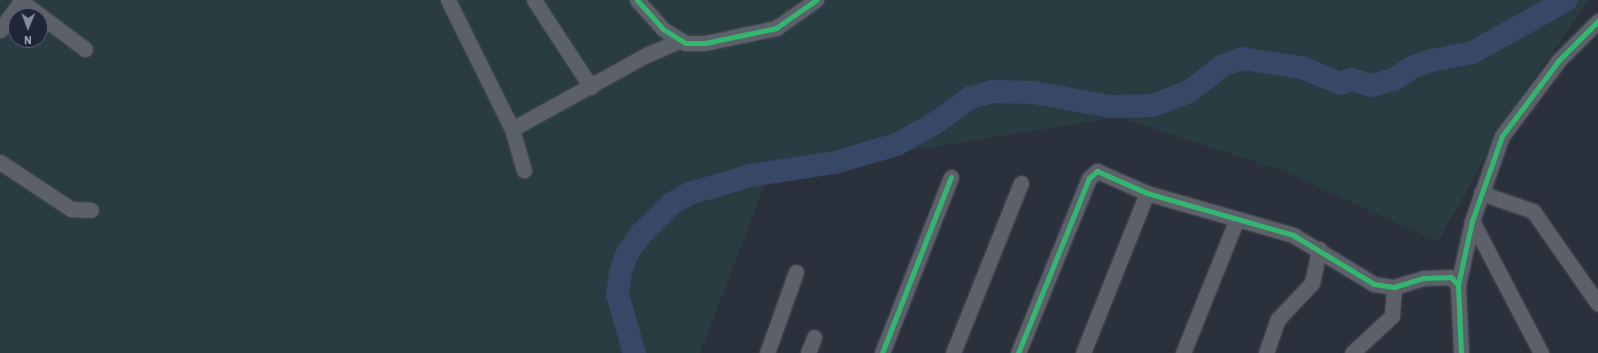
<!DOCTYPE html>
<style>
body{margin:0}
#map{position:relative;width:1598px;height:353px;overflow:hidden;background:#2b313c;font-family:Karla,sans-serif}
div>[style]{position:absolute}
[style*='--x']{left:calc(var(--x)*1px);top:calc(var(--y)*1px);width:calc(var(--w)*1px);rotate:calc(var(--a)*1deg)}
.green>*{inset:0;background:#283c42}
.river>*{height:23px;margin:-11.5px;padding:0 11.5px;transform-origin:11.5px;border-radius:11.5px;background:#374766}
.roads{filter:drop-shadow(0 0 1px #484c54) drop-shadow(0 0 1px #484c54)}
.street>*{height:15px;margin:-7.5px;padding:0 7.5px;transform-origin:7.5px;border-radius:7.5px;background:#5c6068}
.cycleway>*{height:5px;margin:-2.5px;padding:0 2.5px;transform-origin:2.5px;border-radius:2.5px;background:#33b770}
span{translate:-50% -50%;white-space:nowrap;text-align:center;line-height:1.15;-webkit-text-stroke:3px #1e2637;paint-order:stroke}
.north{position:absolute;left:8px;top:8px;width:40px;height:40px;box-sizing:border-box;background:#1e2637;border:1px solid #5b6273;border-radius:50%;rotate:181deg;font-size:11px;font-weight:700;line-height:16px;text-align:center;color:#b6bdcc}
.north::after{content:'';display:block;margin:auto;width:14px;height:18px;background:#858c9a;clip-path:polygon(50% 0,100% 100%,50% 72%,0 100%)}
</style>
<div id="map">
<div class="green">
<i style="clip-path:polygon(evenodd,0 0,1589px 0,1508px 116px,1438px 242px,1287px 172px,1118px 117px,769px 174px,700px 353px,0 353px,0 0,16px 16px,40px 16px,40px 40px,16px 40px,16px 16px)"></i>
</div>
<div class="river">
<i style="--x:634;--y:353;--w:61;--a:-106.1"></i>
<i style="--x:617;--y:294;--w:22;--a:-82"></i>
<i style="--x:620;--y:272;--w:21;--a:-71"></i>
<i style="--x:627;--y:252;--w:24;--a:-54"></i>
<i style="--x:641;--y:233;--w:42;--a:-45"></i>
<i style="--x:671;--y:203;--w:21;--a:-29"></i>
<i style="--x:689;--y:193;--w:64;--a:-16.4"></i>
<i style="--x:750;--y:175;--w:85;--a:-8.8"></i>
<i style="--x:834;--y:162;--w:65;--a:-16.2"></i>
<i style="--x:896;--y:144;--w:43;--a:-28.9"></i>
<i style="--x:934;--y:123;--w:44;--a:-35.8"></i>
<i style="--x:970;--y:97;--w:23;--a:-15"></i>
<i style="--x:992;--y:91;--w:41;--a:1.4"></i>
<i style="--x:1033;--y:92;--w:78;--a:10.3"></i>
<i style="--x:1110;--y:106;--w:42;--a:-1.4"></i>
<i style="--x:1152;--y:105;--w:40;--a:-21"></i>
<i style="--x:1189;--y:91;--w:42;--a:-38.2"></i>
<i style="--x:1222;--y:65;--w:21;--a:-19"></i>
<i style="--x:1242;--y:58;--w:60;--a:8.7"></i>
<i style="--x:1301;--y:67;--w:42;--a:22.3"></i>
<i style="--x:1340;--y:83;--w:12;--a:-20"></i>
<i style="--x:1351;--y:79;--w:21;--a:17"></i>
<i style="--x:1371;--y:85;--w:24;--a:-15"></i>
<i style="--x:1394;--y:79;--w:21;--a:-35"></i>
<i style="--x:1411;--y:67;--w:21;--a:-19"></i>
<i style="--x:1431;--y:60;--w:42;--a:-11"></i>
<i style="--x:1472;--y:52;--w:107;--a:-29.2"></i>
</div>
<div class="roads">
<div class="street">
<i style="--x:448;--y:0;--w:144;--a:63.6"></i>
<i style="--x:512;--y:129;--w:43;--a:73.7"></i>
<i style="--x:534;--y:0;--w:104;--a:56.8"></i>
<i style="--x:637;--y:0;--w:39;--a:48"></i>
<i style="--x:663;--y:29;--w:26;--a:32"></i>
<i style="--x:685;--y:43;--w:20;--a:0"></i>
<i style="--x:705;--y:43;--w:73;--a:-11.9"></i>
<i style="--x:776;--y:28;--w:49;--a:-35"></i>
<i style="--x:21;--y:1;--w:80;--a:36.9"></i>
<i style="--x:0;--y:30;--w:37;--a:-54"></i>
<i style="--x:512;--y:129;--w:151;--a:-28.9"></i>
<i style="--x:644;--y:56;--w:40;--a:-23.4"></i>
<i style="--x:0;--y:162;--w:85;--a:33.5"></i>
<i style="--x:71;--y:209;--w:20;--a:3"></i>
<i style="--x:1481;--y:193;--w:55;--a:19.1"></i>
<i style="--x:1533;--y:211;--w:113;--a:55"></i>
<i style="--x:1472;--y:221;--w:149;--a:62.4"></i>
<i style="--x:1458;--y:285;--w:66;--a:-77.7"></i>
<i style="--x:1472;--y:221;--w:90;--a:-70.6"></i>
<i style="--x:1502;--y:136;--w:95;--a:-53.1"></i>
<i style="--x:1559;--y:60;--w:55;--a:-45"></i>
<i style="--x:767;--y:353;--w:86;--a:-70.3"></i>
<i style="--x:808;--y:353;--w:17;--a:-69"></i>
<i style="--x:882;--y:353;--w:189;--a:-68.6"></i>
<i style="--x:953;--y:353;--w:183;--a:-68.2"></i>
<i style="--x:1018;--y:353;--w:189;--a:-67.9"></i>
<i style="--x:1089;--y:178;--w:11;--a:-41"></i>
<i style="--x:1097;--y:171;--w:55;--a:23.7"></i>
<i style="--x:1147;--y:193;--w:152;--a:16"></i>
<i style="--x:1293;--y:235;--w:95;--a:31.2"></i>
<i style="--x:1374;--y:284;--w:20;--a:9"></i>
<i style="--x:1394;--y:287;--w:31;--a:-17"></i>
<i style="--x:1424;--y:278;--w:27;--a:-2"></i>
<i style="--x:1451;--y:277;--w:11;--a:49"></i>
<i style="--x:1458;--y:285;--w:68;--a:87.5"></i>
<i style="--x:1083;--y:353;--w:172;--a:-68.2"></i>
<i style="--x:1183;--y:353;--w:142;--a:-68.1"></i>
<i style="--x:1266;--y:353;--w:36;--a:-71"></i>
<i style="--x:1278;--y:319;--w:50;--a:-46.6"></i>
<i style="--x:1312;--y:283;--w:35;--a:-78"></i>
<i style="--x:1352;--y:353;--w:54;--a:-42.8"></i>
<i style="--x:1392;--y:316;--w:29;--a:-86"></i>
</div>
</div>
<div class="cycleway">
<i style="--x:637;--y:0;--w:39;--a:48"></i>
<i style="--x:663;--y:29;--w:26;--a:32"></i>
<i style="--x:685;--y:43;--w:20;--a:0"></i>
<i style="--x:705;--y:43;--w:73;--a:-11.9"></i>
<i style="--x:776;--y:28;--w:49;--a:-35"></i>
<i style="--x:1458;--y:285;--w:66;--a:-77.7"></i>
<i style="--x:1472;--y:221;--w:90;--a:-70.6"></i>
<i style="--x:1502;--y:136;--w:95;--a:-53.1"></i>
<i style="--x:1559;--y:60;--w:55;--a:-45"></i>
<i style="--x:882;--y:353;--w:189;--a:-68.6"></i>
<i style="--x:1018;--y:353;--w:189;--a:-67.9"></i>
<i style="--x:1089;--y:178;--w:11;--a:-41"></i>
<i style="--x:1097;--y:171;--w:55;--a:23.7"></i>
<i style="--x:1147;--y:193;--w:152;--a:16"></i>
<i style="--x:1293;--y:235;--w:95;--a:31.2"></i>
<i style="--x:1374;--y:284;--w:20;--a:9"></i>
<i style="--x:1394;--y:287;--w:31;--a:-17"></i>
<i style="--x:1424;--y:278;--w:27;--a:-2"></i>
<i style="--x:1451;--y:277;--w:11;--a:49"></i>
<i style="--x:1458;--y:285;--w:68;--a:87.5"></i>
</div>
<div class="north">N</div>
</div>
